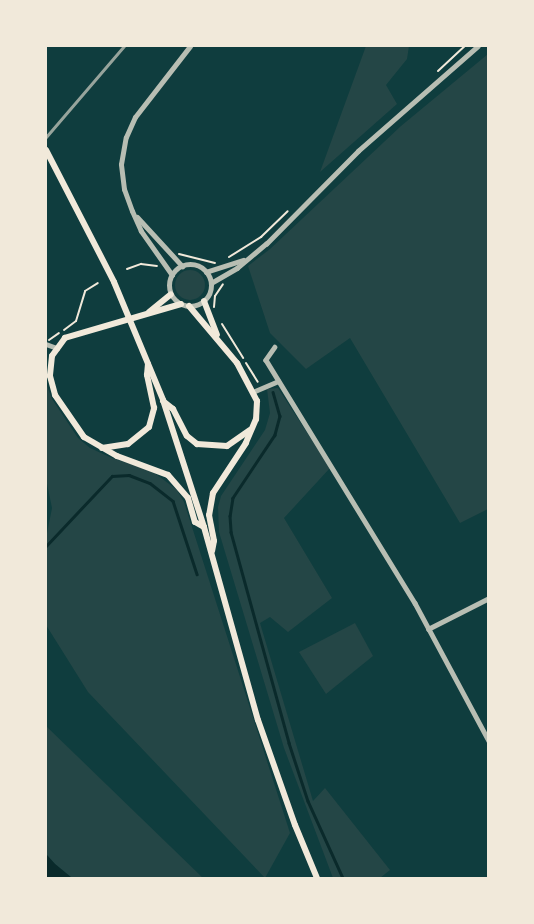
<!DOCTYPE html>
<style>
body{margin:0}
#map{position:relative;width:534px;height:924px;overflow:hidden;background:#0f3d3e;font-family:Quicksand,sans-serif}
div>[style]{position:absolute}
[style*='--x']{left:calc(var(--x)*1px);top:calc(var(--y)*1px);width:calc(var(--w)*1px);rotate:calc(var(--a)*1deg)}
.green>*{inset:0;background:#244646}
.round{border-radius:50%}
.water>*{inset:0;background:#0a2a2b}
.stream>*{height:2.5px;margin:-1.25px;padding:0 1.25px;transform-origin:1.25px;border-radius:1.25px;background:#0a2a2b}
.path>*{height:2px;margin:-1px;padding:0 1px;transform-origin:1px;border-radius:1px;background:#f1e9da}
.minor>*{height:4.5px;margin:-2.25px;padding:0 2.25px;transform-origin:2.25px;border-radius:2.25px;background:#b8beb3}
.tertiary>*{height:5px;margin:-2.5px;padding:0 2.5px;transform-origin:2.5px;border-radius:2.5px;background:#b8beb3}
.tertiary>.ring{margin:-2.5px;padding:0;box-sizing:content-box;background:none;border:5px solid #b8beb3;border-radius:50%}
.secondary>*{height:6px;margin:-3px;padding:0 3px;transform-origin:3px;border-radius:3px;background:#f1e9da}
.rail>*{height:2.5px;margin:-1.25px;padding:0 1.25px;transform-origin:1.25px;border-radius:1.25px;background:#97a49c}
span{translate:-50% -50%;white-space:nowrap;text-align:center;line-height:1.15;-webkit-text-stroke:6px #f1e9da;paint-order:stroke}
.frame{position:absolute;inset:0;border:47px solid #f1e9da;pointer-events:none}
</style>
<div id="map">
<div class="green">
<i style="clip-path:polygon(366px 46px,409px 46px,407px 59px,386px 85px,397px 104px,320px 172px)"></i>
<i style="clip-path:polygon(488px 54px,488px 509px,460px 523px,350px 338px,306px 369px,270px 333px,248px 266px,270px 249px,401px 126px)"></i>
<i class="round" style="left:175px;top:270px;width:30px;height:30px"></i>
<i style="clip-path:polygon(46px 383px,52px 399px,78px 438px,90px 448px,112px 458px,152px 471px,177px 490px,184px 502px,290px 833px,265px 878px,88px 692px,46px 625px,46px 538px,52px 508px,46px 479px)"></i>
<i style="clip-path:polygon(278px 388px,330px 468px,284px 518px,332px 598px,288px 632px,270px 617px,260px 623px,313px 801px,325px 788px,390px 870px,380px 878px,333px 878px,284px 748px,219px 532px,218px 507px,221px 496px,265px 430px,270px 413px,267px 389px)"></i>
<i style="clip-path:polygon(355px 623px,373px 656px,326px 694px,299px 652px)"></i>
<i style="clip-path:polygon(46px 726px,203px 878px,72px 878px,55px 864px,46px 854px)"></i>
</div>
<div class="water">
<i style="clip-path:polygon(46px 854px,55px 864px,72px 878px,46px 878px)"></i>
</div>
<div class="stream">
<i style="--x:273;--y:392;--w:25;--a:74"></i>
<i style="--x:280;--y:416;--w:20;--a:105"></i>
<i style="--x:275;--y:435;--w:76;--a:123.7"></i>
<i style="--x:233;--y:498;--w:18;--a:99"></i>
<i style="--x:230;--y:516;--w:16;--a:86"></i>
<i style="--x:231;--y:532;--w:219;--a:74.6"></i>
<i style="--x:289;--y:743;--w:61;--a:71.9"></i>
<i style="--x:308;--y:801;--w:85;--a:65.6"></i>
<i style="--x:46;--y:546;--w:96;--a:-46.7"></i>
<i style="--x:112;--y:476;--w:17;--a:-3"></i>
<i style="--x:129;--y:475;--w:22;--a:21"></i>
<i style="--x:150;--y:483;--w:29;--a:38"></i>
<i style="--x:173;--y:501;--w:77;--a:71.8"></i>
</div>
<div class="path">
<i style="--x:438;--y:71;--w:37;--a:-43"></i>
<i style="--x:179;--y:254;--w:37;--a:14"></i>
<i style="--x:229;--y:257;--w:38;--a:-32"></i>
<i style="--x:261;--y:237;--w:37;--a:-44"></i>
<i style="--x:127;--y:269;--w:15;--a:-20"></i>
<i style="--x:141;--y:264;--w:16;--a:7"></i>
<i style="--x:214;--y:307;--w:11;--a:-85"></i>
<i style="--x:215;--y:296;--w:14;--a:-56"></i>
<i style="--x:222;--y:324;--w:40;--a:58"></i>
<i style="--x:64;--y:330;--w:15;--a:-37"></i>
<i style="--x:76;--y:321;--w:31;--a:-73"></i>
<i style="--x:85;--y:291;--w:15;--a:-32"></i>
<i style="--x:49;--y:340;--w:12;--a:-35"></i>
<i style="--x:246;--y:363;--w:22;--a:58"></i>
</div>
<div class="minor">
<i style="--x:206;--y:272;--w:39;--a:-18"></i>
<i style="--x:211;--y:283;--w:30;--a:-30"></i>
<i style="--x:237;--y:268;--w:38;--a:-40"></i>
<i style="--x:266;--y:244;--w:131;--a:-45.3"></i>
<i style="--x:358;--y:151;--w:159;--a:-41.2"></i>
<i style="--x:46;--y:344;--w:12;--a:20"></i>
<i style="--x:275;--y:347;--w:16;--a:125"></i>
<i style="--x:266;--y:360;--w:285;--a:58.5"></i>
<i style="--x:415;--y:603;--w:157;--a:61.8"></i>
<i style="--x:255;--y:391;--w:25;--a:-23"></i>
<i style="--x:428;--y:629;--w:68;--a:-26.9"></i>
</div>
<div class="tertiary">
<i style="--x:137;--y:217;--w:67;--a:47.4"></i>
<i class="ring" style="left:169px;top:264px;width:37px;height:37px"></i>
<i style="--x:172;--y:275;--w:54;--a:-125.2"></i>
<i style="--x:141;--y:231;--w:22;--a:-114"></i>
<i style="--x:132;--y:211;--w:23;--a:-110"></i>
<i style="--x:124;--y:189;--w:25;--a:-97"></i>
<i style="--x:121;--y:164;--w:27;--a:-80"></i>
<i style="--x:126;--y:137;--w:22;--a:-66"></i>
<i style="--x:135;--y:117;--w:90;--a:-52.2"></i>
</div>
<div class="secondary">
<i style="--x:46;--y:150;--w:148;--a:62.7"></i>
<i style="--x:114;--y:282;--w:128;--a:67.4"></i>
<i style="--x:163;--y:400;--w:133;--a:72.1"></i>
<i style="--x:204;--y:527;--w:200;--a:74.4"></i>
<i style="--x:258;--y:720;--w:111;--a:70.6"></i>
<i style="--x:295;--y:825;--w:57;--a:67.5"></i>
<i style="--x:204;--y:301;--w:36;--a:69"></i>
<i style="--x:181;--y:304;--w:121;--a:163.7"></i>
<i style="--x:65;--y:338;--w:22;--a:126"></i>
<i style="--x:52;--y:356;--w:20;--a:96"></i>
<i style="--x:50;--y:376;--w:20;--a:75"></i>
<i style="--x:55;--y:395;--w:51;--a:55.4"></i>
<i style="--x:84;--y:437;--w:38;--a:30"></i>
<i style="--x:117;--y:456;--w:54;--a:20.4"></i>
<i style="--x:168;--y:475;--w:30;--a:49"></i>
<i style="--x:188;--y:498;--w:25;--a:74"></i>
<i style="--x:195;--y:522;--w:10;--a:29"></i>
<i style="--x:189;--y:306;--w:75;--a:49.9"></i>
<i style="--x:237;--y:363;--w:43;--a:62.2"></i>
<i style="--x:257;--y:401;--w:18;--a:93"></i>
<i style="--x:256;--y:419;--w:26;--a:113"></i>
<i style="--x:246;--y:443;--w:60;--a:123.4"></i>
<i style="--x:213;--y:493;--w:22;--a:100"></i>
<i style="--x:209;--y:515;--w:26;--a:79"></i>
<i style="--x:214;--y:541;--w:10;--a:101"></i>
<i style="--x:149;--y:312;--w:28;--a:-39"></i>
<i style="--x:163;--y:401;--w:13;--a:39"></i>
<i style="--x:173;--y:409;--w:30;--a:63"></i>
<i style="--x:187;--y:436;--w:13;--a:39"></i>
<i style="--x:197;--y:444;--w:30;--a:4"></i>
<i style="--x:227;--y:446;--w:28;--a:-35"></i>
<i style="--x:102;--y:448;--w:26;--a:-9"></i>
<i style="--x:128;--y:444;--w:27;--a:-39"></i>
<i style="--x:149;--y:427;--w:20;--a:-75"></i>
<i style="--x:154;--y:408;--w:34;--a:-102"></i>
<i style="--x:147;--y:375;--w:11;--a:-85"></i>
</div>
<div class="rail">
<i style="--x:46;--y:137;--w:120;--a:-49.4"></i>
</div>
<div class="frame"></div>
</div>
